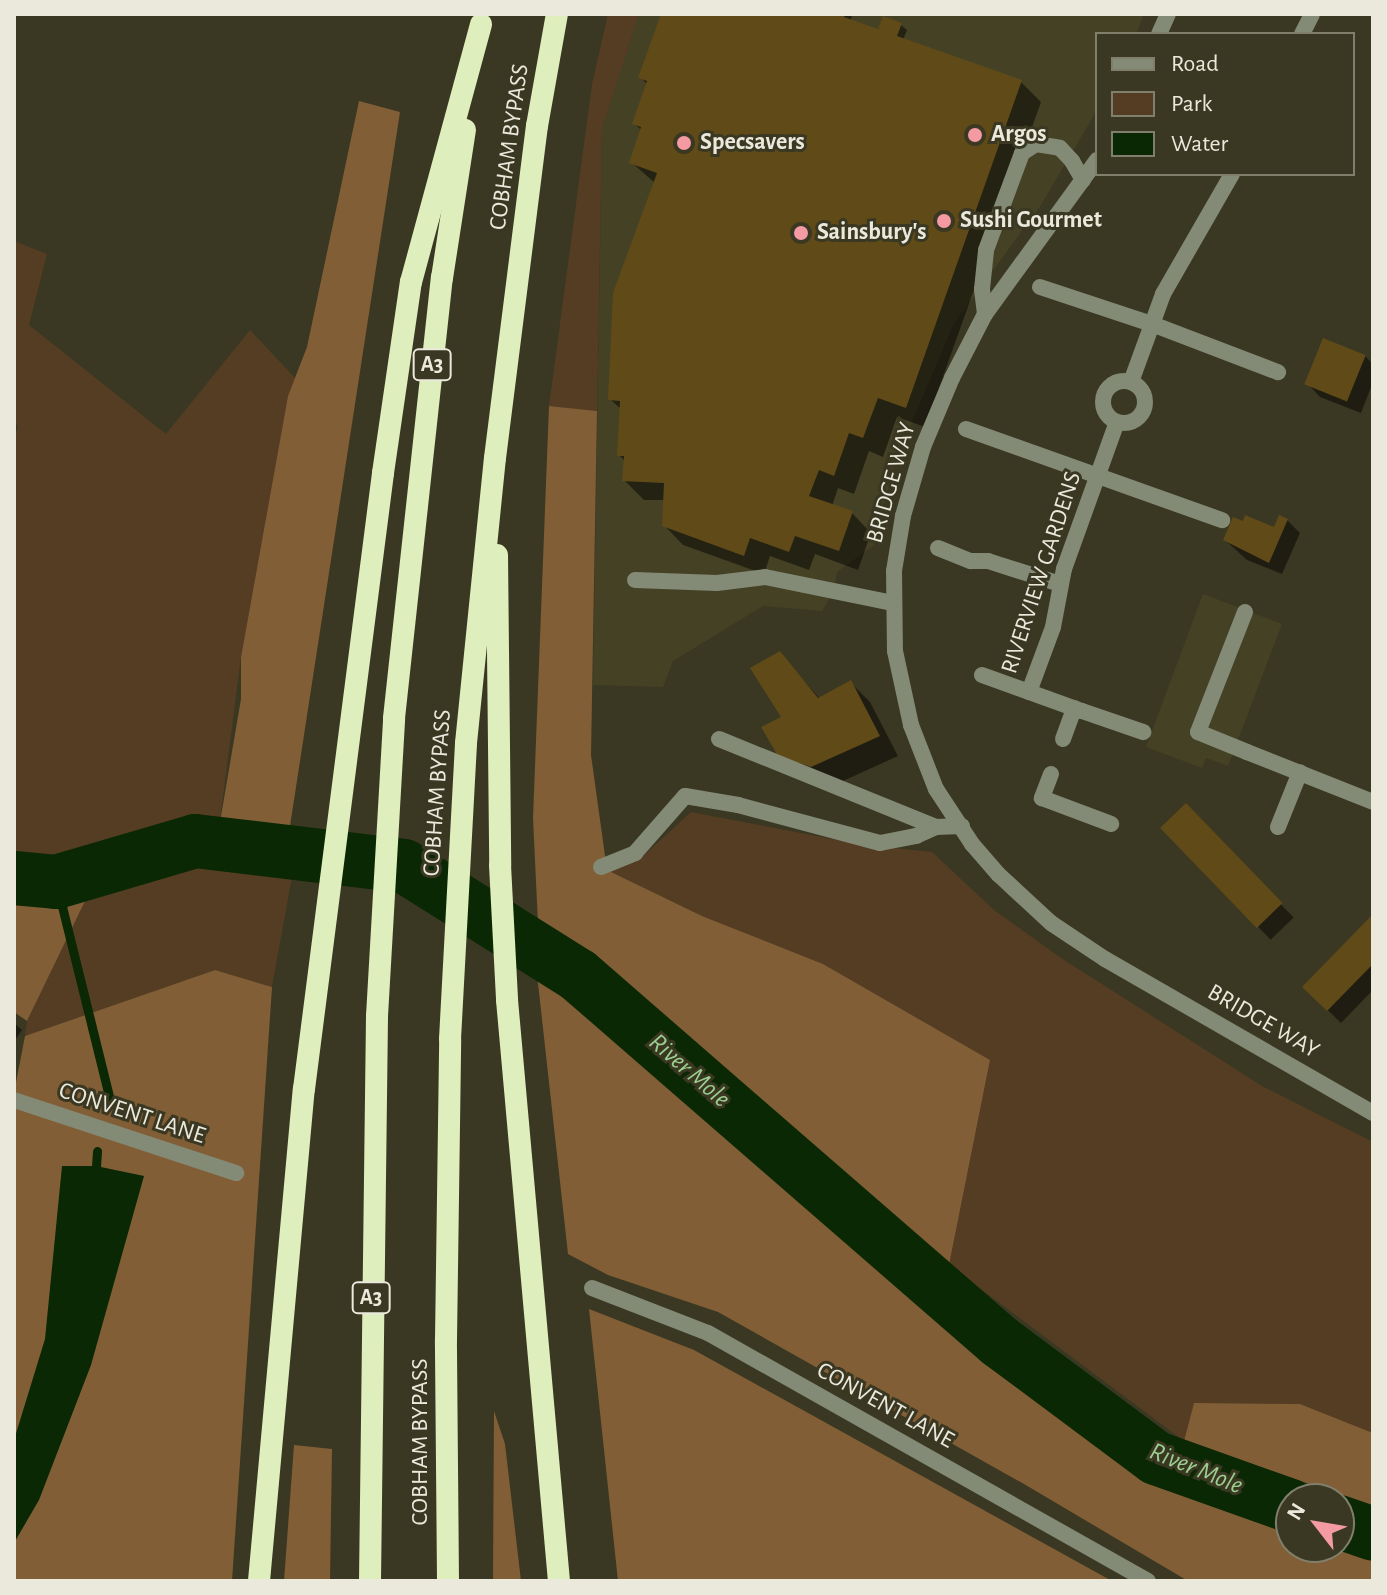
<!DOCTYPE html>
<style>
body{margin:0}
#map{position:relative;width:1387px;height:1595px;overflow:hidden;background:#3a3822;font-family:"Alegreya Sans",sans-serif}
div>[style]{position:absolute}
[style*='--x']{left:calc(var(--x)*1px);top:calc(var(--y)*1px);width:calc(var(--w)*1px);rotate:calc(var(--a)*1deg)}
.built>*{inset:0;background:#444125}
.green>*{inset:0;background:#553d23}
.forest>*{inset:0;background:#825e36}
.water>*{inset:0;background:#092803}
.shadow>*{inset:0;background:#0007;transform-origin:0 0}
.stream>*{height:9px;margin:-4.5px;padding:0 4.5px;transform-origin:4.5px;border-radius:4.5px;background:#092803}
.river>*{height:54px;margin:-27px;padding:0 27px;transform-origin:27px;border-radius:27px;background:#092803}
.building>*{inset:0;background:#604b18;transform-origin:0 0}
.service>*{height:16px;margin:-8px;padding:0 8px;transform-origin:8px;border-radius:8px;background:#838a75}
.minor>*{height:16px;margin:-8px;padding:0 8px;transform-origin:8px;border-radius:8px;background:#838a75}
.minor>.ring{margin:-8px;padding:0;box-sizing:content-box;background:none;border:16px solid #838a75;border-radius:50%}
.trunk>*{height:22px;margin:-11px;padding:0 11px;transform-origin:11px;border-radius:11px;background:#deeebc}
.dots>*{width:22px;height:22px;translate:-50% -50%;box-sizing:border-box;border:4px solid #3a3822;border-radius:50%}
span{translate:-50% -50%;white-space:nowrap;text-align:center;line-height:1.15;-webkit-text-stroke:6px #3a3822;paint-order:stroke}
.shield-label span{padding:2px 6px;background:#3a3822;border:2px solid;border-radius:6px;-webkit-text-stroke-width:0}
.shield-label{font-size:22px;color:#eae9dc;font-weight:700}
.poi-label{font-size:24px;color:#eae9dc;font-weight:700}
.left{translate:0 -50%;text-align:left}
.street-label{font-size:24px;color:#eae9dc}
.water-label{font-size:26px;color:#9bcf90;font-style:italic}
.frame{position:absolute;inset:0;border:16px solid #eae9dc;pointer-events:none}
.legend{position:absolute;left:1095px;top:32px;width:260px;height:144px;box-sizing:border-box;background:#3a3822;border:2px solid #807f6c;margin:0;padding:10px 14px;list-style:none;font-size:24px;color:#eae9dc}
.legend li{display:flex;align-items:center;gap:16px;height:40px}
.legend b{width:40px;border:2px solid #807f6c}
.north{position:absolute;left:1275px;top:1483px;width:80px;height:80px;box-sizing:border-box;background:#3a3822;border:2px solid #807f6c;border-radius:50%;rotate:301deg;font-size:22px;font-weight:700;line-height:32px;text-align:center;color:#eae9dc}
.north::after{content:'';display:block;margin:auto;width:28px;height:36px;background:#f49aa3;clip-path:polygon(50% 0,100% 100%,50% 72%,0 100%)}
</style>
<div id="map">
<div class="built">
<i style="clip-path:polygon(639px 14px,1144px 14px,1136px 34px,1097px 34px,1097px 110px,1041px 205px,953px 325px,895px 462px,874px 545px,837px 572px,833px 592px,822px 611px,763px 606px,673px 661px,663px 687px,593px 685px,602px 129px)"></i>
<i style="clip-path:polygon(1203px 594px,1282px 624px,1228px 766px,1206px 758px,1202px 768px,1146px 747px)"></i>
</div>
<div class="green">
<i style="clip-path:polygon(608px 14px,639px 14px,602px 129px,597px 411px,549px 406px,592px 84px)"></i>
<i style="clip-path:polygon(14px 241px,47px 254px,29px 325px,166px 434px,250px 330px,295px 378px,288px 396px,241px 657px,219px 828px,153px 835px,50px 862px,14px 854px,14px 435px,18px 428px,14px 417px)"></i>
<i style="clip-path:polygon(691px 812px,863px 845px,932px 852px,994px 910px,1061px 958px,1262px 1086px,1373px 1142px,1373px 1433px,1300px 1404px,1194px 1403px,1184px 1441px,949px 1265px,990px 1060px,823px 964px,702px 916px,607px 870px,641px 858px)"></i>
<i style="clip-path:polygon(193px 856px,293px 871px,272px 987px,215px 970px,25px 1036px,27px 1021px,87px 897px)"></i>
</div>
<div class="forest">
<i style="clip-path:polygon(359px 101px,400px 112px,288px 839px,219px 828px,241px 699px,241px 657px,288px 396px,307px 347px)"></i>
<i style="clip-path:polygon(549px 406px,597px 411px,591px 755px,607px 870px,702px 916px,823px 964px,990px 1060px,949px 1265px,614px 980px,538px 924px,533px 818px)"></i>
<i style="clip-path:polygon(14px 889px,54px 899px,87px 897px,27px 1021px,14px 1012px)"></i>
<i style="clip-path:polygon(215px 970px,272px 987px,232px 1581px,14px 1581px,14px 1093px,25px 1036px)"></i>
<i style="clip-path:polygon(537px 974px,571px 994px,1036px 1397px,1163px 1482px,1291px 1527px,1291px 1547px,1339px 1547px,1339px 1543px,1373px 1555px,1373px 1581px,1188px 1581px,1024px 1484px,718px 1312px,608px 1275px,568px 1254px)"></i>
<i style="clip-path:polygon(589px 1309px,694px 1350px,1112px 1581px,618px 1581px)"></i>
<i style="clip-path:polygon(1194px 1403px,1300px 1404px,1373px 1433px,1373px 1506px,1184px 1441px)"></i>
<i style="clip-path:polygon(494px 1411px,505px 1444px,521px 1581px,493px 1581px)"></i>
<i style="clip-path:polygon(294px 1445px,332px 1449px,330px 1581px,284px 1581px)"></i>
</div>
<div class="water">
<i style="clip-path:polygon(62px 1166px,96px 1166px,144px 1176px,91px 1365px,39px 1500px,14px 1543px,14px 1440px,45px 1339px)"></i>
</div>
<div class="shadow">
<i style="clip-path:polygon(663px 14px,853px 14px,850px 21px,888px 35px,901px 25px,907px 30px,903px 40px,1021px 82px,1041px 102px,925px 427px,897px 417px,883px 457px,869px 451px,854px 494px,838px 488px,832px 506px,852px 513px,871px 533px,858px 570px,815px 554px,809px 570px,770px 556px,764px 574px,683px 545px,664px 525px,665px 500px,644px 500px,624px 480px,625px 461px,619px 455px,622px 410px,610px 399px,655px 183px,631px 162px,642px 131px,634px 123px,648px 85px,640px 77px)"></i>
<i style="clip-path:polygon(1365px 356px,1373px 364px,1373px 382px,1361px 413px,1320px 397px,1308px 384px)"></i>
<i style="clip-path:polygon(1287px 520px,1300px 533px,1282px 574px,1247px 560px,1225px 540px,1275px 529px)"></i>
<i style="clip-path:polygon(780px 654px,820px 699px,851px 683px,870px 702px,898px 756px,832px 786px,800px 775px,784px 718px)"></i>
<i style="left:1186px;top:806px;width:155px;height:32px;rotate:46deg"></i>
<i style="clip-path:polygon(1373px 917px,1373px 990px,1341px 1023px,1304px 987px)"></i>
<i style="clip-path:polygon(14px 1023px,22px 1030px,15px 1040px,14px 1039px)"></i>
</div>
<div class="stream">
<i style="--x:56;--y:882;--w:225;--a:76.1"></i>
<i style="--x:96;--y:1166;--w:15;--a:-86"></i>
</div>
<div class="river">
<i style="--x:14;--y:878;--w:42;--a:5.4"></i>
<i style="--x:56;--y:882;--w:145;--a:-16.4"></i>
<i style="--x:195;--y:841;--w:210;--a:6.8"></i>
<i style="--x:404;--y:866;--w:205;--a:32.1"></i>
<i style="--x:578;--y:975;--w:558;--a:41"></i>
<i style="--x:999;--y:1341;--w:196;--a:36.7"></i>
<i style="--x:1156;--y:1458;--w:143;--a:19.6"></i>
<i style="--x:1339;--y:1522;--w:36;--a:19"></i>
</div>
<div class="building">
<i style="clip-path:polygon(661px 14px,845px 14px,844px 17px,878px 29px,883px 16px,902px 23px,897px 36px,1022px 80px,906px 408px,878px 398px,863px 438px,849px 433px,834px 476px,819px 470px,809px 496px,853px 511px,839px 551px,795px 536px,789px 552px,750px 538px,744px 556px,662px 526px,664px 483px,622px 481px,624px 456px,617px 456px,620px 401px,608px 400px,613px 293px,657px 173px,629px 163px,641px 127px,632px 124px,647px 81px,638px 78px)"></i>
<i style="left:1323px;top:338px;width:46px;height:50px;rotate:22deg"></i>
<i style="clip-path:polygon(1245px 515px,1274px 527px,1279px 515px,1288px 519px,1269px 563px,1223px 540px,1233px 517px,1243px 521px)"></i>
<i style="clip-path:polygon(780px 651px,818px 698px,851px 680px,880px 736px,811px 767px,778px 756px,761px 727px,781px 717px,750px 668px)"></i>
<i style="left:1186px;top:803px;width:139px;height:36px;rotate:46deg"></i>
<i style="clip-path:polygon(1373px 914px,1373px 964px,1327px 1011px,1302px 987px)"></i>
</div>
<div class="service">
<i style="--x:1040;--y:287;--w:118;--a:18.3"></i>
<i style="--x:1152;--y:324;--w:135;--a:20.9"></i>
<i style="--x:985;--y:314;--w:25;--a:-97"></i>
<i style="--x:982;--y:289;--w:39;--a:-84"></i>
<i style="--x:986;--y:250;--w:103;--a:-69.6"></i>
<i style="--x:1022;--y:153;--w:17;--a:-33"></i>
<i style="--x:1036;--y:144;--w:24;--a:9"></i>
<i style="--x:1060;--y:148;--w:18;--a:47"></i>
<i style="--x:1072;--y:161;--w:22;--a:60"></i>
<i style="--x:966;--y:429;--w:272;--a:19.6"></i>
<i style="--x:938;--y:548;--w:35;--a:22"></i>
<i style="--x:971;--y:561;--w:17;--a:0"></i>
<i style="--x:988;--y:561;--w:76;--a:17.7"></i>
<i style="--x:635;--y:580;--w:82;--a:2.1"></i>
<i style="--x:717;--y:583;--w:48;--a:-7.1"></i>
<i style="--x:765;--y:577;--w:131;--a:11.5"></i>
<i style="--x:1245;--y:612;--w:129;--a:111.4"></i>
<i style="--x:1198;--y:732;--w:53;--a:22.2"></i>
<i style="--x:1082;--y:711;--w:65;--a:19"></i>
<i style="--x:719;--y:739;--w:234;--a:22.1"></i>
<i style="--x:1063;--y:739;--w:33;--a:-70"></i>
<i style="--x:1051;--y:774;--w:26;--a:111"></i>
<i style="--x:1042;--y:798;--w:74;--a:20.6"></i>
<i style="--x:601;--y:867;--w:37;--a:-22"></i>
<i style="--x:635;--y:853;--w:76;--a:-48.7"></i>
<i style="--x:685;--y:796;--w:54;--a:9.6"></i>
<i style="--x:738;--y:805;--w:147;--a:15"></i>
<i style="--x:880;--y:843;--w:37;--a:-11"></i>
<i style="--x:916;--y:836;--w:22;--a:-24"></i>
<i style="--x:936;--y:827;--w:26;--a:-2"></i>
<i style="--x:14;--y:1100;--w:234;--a:18.2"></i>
<i style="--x:592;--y:1288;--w:124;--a:21.2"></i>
<i style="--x:708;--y:1333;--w:505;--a:29.41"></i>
</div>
<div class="minor">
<i style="--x:1159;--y:34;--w:22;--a:-66"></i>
<i style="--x:1302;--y:34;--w:22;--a:-63"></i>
<i style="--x:1097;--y:160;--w:190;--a:126"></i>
<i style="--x:985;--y:314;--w:72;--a:117.3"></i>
<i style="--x:952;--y:378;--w:75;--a:112.8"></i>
<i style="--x:923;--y:447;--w:72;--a:106.2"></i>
<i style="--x:903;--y:516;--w:56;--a:99.3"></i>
<i style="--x:894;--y:571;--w:80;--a:89.3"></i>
<i style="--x:895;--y:651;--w:76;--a:77.8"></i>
<i style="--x:911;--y:725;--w:69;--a:68.7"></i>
<i style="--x:936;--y:789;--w:66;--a:56.8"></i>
<i style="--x:972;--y:844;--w:40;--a:49"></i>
<i style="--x:998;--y:874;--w:72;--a:42.8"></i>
<i style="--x:1051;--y:923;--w:65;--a:33.7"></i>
<i style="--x:1105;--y:959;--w:309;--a:29.9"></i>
<i class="ring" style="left:1103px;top:381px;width:26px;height:26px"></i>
<i style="--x:1131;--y:382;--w:94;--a:-70"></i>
<i style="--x:1163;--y:294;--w:138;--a:-60.1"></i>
<i style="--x:982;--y:675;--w:106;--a:19.8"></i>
<i style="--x:1029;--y:692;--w:69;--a:-69.7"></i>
<i style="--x:1053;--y:627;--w:59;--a:-79.3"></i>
<i style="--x:1064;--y:569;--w:156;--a:-70.2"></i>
<i style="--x:1247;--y:752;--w:136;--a:21.6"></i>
<i style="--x:1278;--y:827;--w:59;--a:-68.2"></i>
</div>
<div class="trunk">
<i style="--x:497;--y:555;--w:310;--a:89.4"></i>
<i style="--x:500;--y:865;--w:135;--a:87"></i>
<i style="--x:507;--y:1000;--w:583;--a:84.89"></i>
<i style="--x:259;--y:1581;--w:494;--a:-84.8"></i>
<i style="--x:304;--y:1089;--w:621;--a:-82.69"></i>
<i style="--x:383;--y:473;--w:193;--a:-81.7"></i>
<i style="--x:411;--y:282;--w:267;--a:-74.8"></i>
<i style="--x:370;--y:1581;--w:565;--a:-89.29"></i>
<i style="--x:377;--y:1016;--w:298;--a:-86.7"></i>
<i style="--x:394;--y:718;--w:443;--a:-83.8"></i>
<i style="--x:442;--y:278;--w:150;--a:-81.2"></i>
<i style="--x:448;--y:1581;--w:241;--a:-90.5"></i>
<i style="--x:446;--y:1340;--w:301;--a:-89.2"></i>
<i style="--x:450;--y:1039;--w:296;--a:-86.9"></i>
<i style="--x:466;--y:743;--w:286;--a:-84.2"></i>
<i style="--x:495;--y:458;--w:335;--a:-82.8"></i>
<i style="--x:537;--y:126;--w:114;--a:-79.9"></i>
</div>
<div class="dots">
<i style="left:975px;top:135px;background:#f49aa3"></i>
<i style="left:684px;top:143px;background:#f49aa3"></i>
<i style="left:944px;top:221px;background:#f49aa3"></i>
<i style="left:801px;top:233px;background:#f49aa3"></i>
</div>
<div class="shield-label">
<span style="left:432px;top:365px">A3</span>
<span style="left:371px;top:1298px">A3</span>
</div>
<div class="poi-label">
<span class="left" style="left:991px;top:135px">Argos</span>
<span class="left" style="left:700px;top:143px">Specsavers</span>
<span class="left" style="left:960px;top:221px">Sushi Gourmet</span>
<span class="left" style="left:817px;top:233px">Sainsbury's</span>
</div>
<div class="street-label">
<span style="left:510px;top:147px;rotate:-82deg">COBHAM BYPASS</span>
<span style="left:892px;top:483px;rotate:-74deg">BRIDGE WAY</span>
<span style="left:1042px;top:573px;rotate:-72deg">RIVERVIEW GARDENS</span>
<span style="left:438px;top:793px;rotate:-86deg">COBHAM BYPASS</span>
<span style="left:1263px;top:1022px;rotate:30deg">BRIDGE WAY</span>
<span style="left:132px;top:1114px;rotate:18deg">CONVENT LANE</span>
<span style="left:885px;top:1406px;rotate:29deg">CONVENT LANE</span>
<span style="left:421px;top:1442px;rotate:-90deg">COBHAM BYPASS</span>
</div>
<div class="water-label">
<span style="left:689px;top:1071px;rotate:41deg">River Mole</span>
<span style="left:1196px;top:1469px;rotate:22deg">River Mole</span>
</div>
<div class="frame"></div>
<ul class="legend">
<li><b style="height:10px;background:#838a75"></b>Road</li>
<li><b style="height:22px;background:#553d23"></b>Park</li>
<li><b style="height:22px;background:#092803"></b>Water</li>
</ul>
<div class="north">N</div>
</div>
